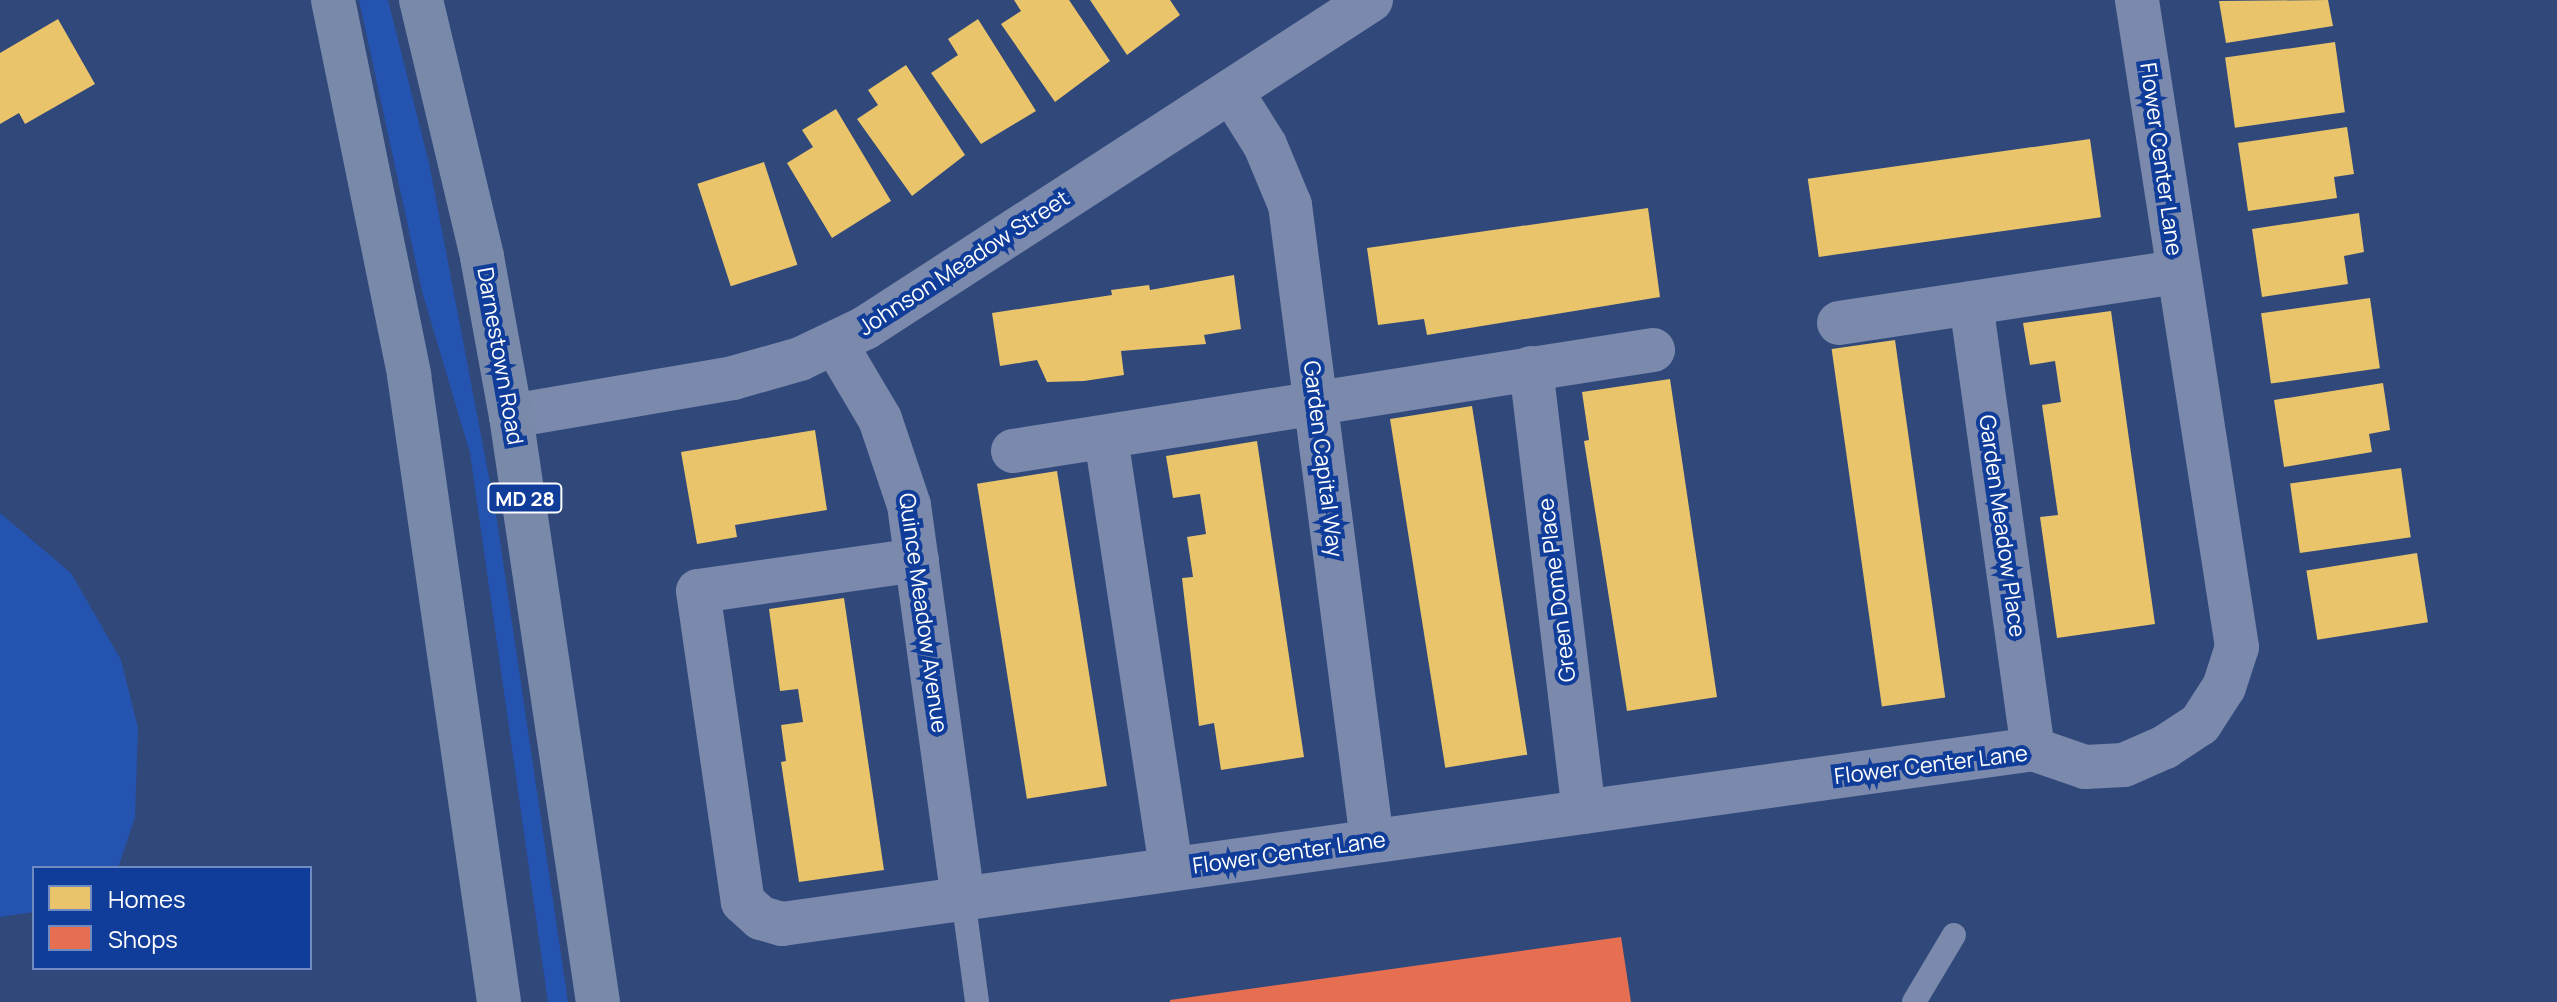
<!DOCTYPE html>
<style>
body{margin:0}
#map{position:relative;width:2557px;height:1002px;overflow:hidden;background:#30487a;font-family:Manrope,sans-serif}
div>[style]{position:absolute}
[style*='--x']{left:calc(var(--x)*1px);top:calc(var(--y)*1px);width:calc(var(--w)*1px);rotate:calc(var(--a)*1deg)}
.green>*{inset:0;background:#2553b0}
.homes>*{inset:0;background:#e9c46a;transform-origin:0 0}
.shops>*{inset:0;background:#e76f51}
.lane>*{height:24px;margin:-12px;padding:0 12px;transform-origin:12px;border-radius:12px;background:#7a89ac}
.street>*{height:44px;margin:-22px;padding:0 22px;transform-origin:22px;border-radius:22px;background:#7a89ac}
.primary>*{height:44px;margin:-22px;padding:0 22px;transform-origin:22px;border-radius:22px;background:#7889aa}
span{translate:-50% -50%;white-space:nowrap;text-align:center;line-height:1.15;-webkit-text-stroke:8px #103d99;paint-order:stroke}
.shield-label span{padding:2px 6px;background:#103d99;border:2px solid;border-radius:6px;-webkit-text-stroke-width:0}
.shield-label{font-size:20px;color:#fff;font-weight:700}
.street-label{font-size:22px;color:#fff}
.legend{position:absolute;left:32px;top:866px;width:280px;height:104px;box-sizing:border-box;background:#103d99;border:2px solid #708bc2;margin:0;padding:10px 14px;list-style:none;font-size:24px;color:#fff}
.legend li{display:flex;align-items:center;gap:16px;height:40px}
.legend b{width:40px;border:2px solid #708bc2}
</style>
<div id="map">
<div class="green">
<i style="clip-path:polygon(359px 0,388px 0,429px 163px,496px 514px,568px 1002px,548px 1002px,470px 453px,422px 291px)"></i>
<i style="clip-path:polygon(0 513px,71px 573px,121px 660px,138px 728px,135px 817px,118px 868px,34px 868px,34px 912px,0 917px)"></i>
</div>
<div class="homes">
<i style="clip-path:polygon(1014px 0,1069px 0,1110px 61px,1055px 102px,1001px 24px,1021px 11px)"></i>
<i style="clip-path:polygon(1090px 0,1170px 0,1180px 15px,1127px 55px)"></i>
<i style="clip-path:polygon(2328px 0,2333px 26px,2226px 43px,2219px 1px)"></i>
<i style="clip-path:polygon(58px 19px,95px 84px,25px 124px,19px 113px,0 124px,0 53px)"></i>
<i style="clip-path:polygon(978px 19px,1036px 111px,981px 144px,931px 73px,958px 55px,948px 39px)"></i>
<i style="left:2335px;top:42px;width:71px;height:111px;rotate:82deg"></i>
<i style="clip-path:polygon(906px 65px,965px 155px,912px 196px,857px 119px,878px 105px,868px 90px)"></i>
<i style="clip-path:polygon(836px 109px,891px 201px,832px 238px,787px 163px,813px 147px,802px 130px)"></i>
<i style="clip-path:polygon(2347px 127px,2354px 174px,2334px 177px,2337px 198px,2248px 211px,2238px 143px)"></i>
<i style="left:2090px;top:139px;width:79px;height:285px;rotate:82deg"></i>
<i style="left:764px;top:162px;width:108px;height:70px;rotate:72deg"></i>
<i style="clip-path:polygon(1648px 208px,1660px 297px,1427px 335px,1424px 319px,1378px 325px,1367px 248px)"></i>
<i style="clip-path:polygon(2359px 213px,2364px 252px,2344px 256px,2348px 284px,2262px 297px,2252px 229px)"></i>
<i style="clip-path:polygon(1234px 275px,1241px 329px,1204px 335px,1206px 344px,1121px 351px,1124px 375px,1084px 381px,1047px 382px,1037px 360px,1000px 366px,992px 313px,1112px 295px,1111px 290px,1149px 285px,1150px 290px)"></i>
<i style="left:2370px;top:298px;width:71px;height:110px;rotate:82deg"></i>
<i style="clip-path:polygon(2111px 311px,2155px 624px,2057px 638px,2040px 517px,2058px 515px,2042px 405px,2061px 402px,2055px 361px,2030px 365px,2023px 323px)"></i>
<i style="left:1895px;top:340px;width:361px;height:64px;rotate:82deg"></i>
<i style="clip-path:polygon(1670px 379px,1717px 697px,1627px 711px,1584px 441px,1589px 440px,1582px 392px)"></i>
<i style="clip-path:polygon(2383px 383px,2390px 430px,2369px 434px,2372px 452px,2284px 467px,2274px 400px)"></i>
<i style="left:1472px;top:406px;width:353px;height:83px;rotate:81deg"></i>
<i style="clip-path:polygon(815px 430px,827px 510px,735px 525px,737px 537px,697px 544px,681px 452px)"></i>
<i style="clip-path:polygon(1257px 441px,1304px 757px,1221px 770px,1214px 723px,1199px 726px,1182px 578px,1193px 577px,1187px 537px,1206px 534px,1200px 494px,1173px 498px,1166px 456px)"></i>
<i style="left:2401px;top:468px;width:70px;height:112px;rotate:82deg"></i>
<i style="left:1057px;top:471px;width:319px;height:81px;rotate:81deg"></i>
<i style="left:2417px;top:553px;width:70px;height:112px;rotate:81deg"></i>
<i style="clip-path:polygon(844px 598px,884px 870px,799px 882px,781px 762px,786px 761px,781px 725px,803px 722px,798px 689px,780px 691px,769px 609px)"></i>
</div>
<div class="shops">
<i style="clip-path:polygon(1621px 937px,1631px 1002px,1170px 1002px,1170px 1000px)"></i>
</div>
<div class="lane">
<i style="--x:963;--y:898;--w:105;--a:82.3"></i>
<i style="--x:1914;--y:1002;--w:78;--a:-59.2"></i>
</div>
<div class="street">
<i style="--x:1231;--y:91;--w:64;--a:57.8"></i>
<i style="--x:1265;--y:145;--w:65;--a:67.4"></i>
<i style="--x:1290;--y:205;--w:641;--a:82.65"></i>
<i style="--x:1971;--y:303;--w:450;--a:82.1"></i>
<i style="--x:1839;--y:323;--w:343;--a:-8.6"></i>
<i style="--x:835;--y:343;--w:88;--a:59.4"></i>
<i style="--x:880;--y:419;--w:91;--a:71.4"></i>
<i style="--x:909;--y:505;--w:397;--a:82.2"></i>
<i style="--x:1531;--y:368;--w:447;--a:83.2"></i>
<i style="--x:511;--y:416;--w:225;--a:-9.7"></i>
<i style="--x:733;--y:378;--w:70;--a:-15.8"></i>
<i style="--x:800;--y:359;--w:72;--a:-25.5"></i>
<i style="--x:865;--y:328;--w:603;--a:-32.95"></i>
<i style="--x:1106;--y:438;--w:436;--a:81.4"></i>
<i style="--x:1013;--y:451;--w:648;--a:-8.97"></i>
<i style="--x:917;--y:560;--w:221;--a:171.9"></i>
<i style="--x:698;--y:591;--w:314;--a:81.8"></i>
<i style="--x:743;--y:902;--w:24;--a:42"></i>
<i style="--x:761;--y:918;--w:22;--a:16"></i>
<i style="--x:782;--y:924;--w:1263;--a:-7.96"></i>
<i style="--x:2033;--y:749;--w:55;--a:19.1"></i>
<i style="--x:2085;--y:767;--w:39;--a:-3"></i>
<i style="--x:2124;--y:765;--w:45;--a:-23.7"></i>
<i style="--x:2165;--y:747;--w:42;--a:-33.3"></i>
<i style="--x:2200;--y:724;--w:44;--a:-57"></i>
<i style="--x:2224;--y:687;--w:42;--a:-72"></i>
<i style="--x:2237;--y:647;--w:655;--a:-98.79"></i>
</div>
<div class="primary">
<i style="--x:333;--y:0;--w:383;--a:78.5"></i>
<i style="--x:409;--y:375;--w:633;--a:81.83"></i>
<i style="--x:421;--y:0;--w:264;--a:76.6"></i>
<i style="--x:482;--y:257;--w:162;--a:79.7"></i>
<i style="--x:511;--y:416;--w:592;--a:81.56"></i>
</div>
<div class="shield-label">
<span style="left:525px;top:498px">MD 28</span>
</div>
<div class="street-label">
<span style="left:2161px;top:159px;rotate:82deg">Flower Center Lane</span>
<span style="left:964px;top:263px;rotate:-33deg">Johnson Meadow Street</span>
<span style="left:500px;top:356px;rotate:80deg">Darnestown Road</span>
<span style="left:1323px;top:459px;rotate:83deg">Garden Capital Way</span>
<span style="left:2002px;top:526px;rotate:82deg">Garden Meadow Place</span>
<span style="left:1557px;top:590px;rotate:-97deg">Green Dome Place</span>
<span style="left:923px;top:613px;rotate:82deg">Quince Meadow Avenue</span>
<span style="left:1931px;top:765px;rotate:-7deg">Flower Center Lane</span>
<span style="left:1289px;top:853px;rotate:-8deg">Flower Center Lane</span>
</div>
<ul class="legend">
<li><b style="height:22px;background:#e9c46a"></b>Homes</li>
<li><b style="height:22px;background:#e76f51"></b>Shops</li>
</ul>
</div>
